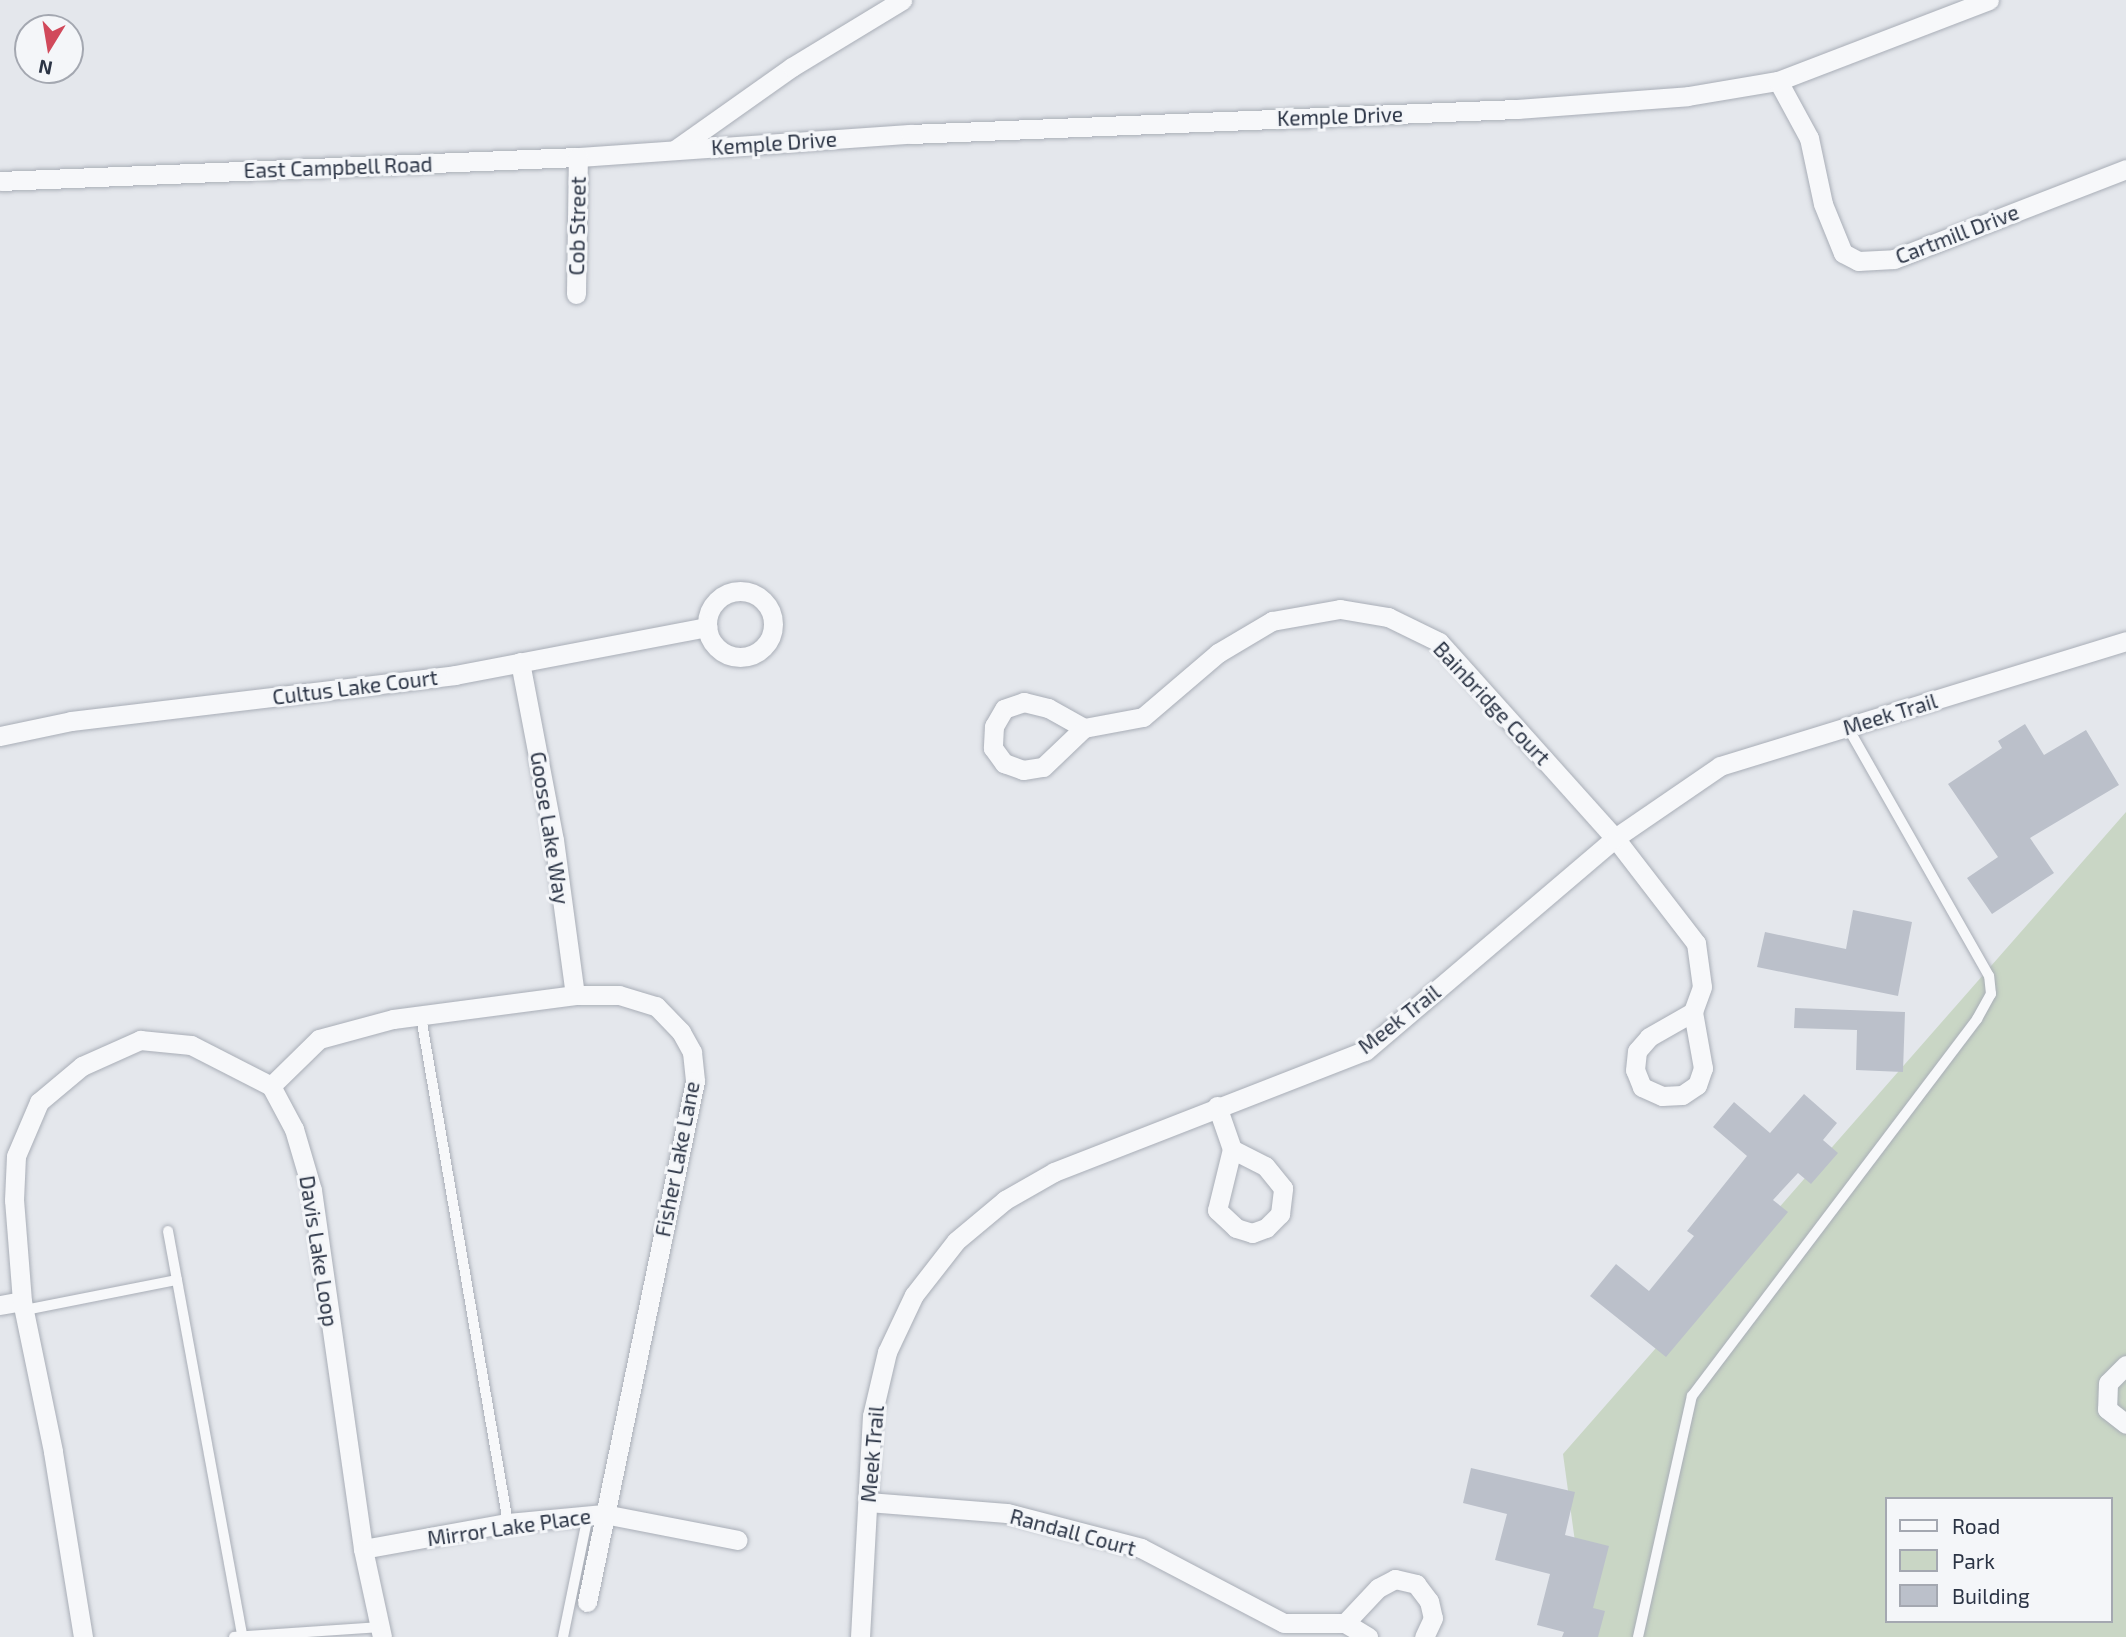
<!DOCTYPE html>
<style>
body{margin:0}
#map{position:relative;width:2126px;height:1637px;overflow:hidden;background:#e4e7ec;font-family:"Exo 2",sans-serif}
div>[style]{position:absolute}
[style*='--x']{left:calc(var(--x)*1px);top:calc(var(--y)*1px);width:calc(var(--w)*1px);rotate:calc(var(--a)*1deg)}
.green>*{inset:0;background:#c9d6c5}
.building>*{inset:0;background:#bbc0ca}
.roads{filter:drop-shadow(0 0 2px #a9aeb7) drop-shadow(0 0 2px #a9aeb7)}
.lane>*{height:10px;margin:-5px;padding:0 5px;transform-origin:5px;border-radius:5px;background:#f7f8fa}
.street>*{height:19px;margin:-9.5px;padding:0 9.5px;transform-origin:9.5px;border-radius:9.5px;background:#f7f8fa}
.street>.ring{margin:-9.5px;padding:0;box-sizing:content-box;background:none;border:19px solid #f7f8fa;border-radius:50%}
span{translate:-50% -50%;white-space:nowrap;text-align:center;line-height:1.15;-webkit-text-stroke:6px #f4f6f9;paint-order:stroke}
.street-label{font-size:21px;color:#2b3445}
.legend{position:absolute;left:1885px;top:1497px;width:228px;height:126px;box-sizing:border-box;background:#f4f6f9;border:2px solid #a4a8b1;margin:0;padding:9px 12px;list-style:none;font-size:21px;color:#2b3445}
.legend li{display:flex;align-items:center;gap:14px;height:35px}
.legend b{width:35px;border:2px solid #a4a8b1}
.north{position:absolute;left:14px;top:14px;width:70px;height:70px;box-sizing:border-box;background:#f4f6f9;border:2px solid #a4a8b1;border-radius:50%;rotate:191deg;font-size:19px;font-weight:700;line-height:28px;text-align:center;color:#2b3445}
.north::after{content:'';display:block;margin:auto;width:24px;height:32px;background:#d1495b;clip-path:polygon(50% 0,100% 100%,50% 72%,0 100%)}
</style>
<div id="map">
<div class="green">
<i style="clip-path:polygon(evenodd,2126px 812px,2126px 1637px,1588px 1637px,1563px 1454px,2126px 812px,1886px 1499px,2110px 1499px,2110px 1621px,1886px 1621px,1886px 1499px)"></i>
</div>
<div class="building">
<i style="clip-path:polygon(2025px 724px,2044px 755px,2086px 730px,2119px 785px,2030px 838px,2054px 873px,1992px 914px,1967px 878px,1998px 857px,1948px 784px,2002px 748px,1998px 741px)"></i>
<i style="clip-path:polygon(1853px 910px,1912px 922px,1898px 996px,1757px 967px,1765px 932px,1846px 949px)"></i>
<i style="clip-path:polygon(1795px 1008px,1905px 1012px,1903px 1072px,1856px 1070px,1857px 1030px,1794px 1028px)"></i>
<i style="clip-path:polygon(1804px 1094px,1837px 1123px,1823px 1140px,1838px 1153px,1811px 1184px,1798px 1173px,1773px 1200px,1788px 1212px,1666px 1357px,1590px 1296px,1616px 1264px,1649px 1291px,1694px 1236px,1687px 1231px,1747px 1156px,1713px 1127px,1734px 1102px,1770px 1133px)"></i>
<i style="clip-path:polygon(1471px 1468px,1575px 1492px,1565px 1535px,1609px 1546px,1593px 1608px,1605px 1611px,1598px 1637px,1562px 1637px,1564px 1632px,1537px 1625px,1550px 1574px,1495px 1560px,1507px 1514px,1463px 1503px)"></i>
</div>
<div class="roads">
<div class="lane">
<i style="--x:421;--y:1017;--w:513;--a:80.24"></i>
<i style="--x:168;--y:1231;--w:412;--a:79.6"></i>
<i style="--x:25;--y:1310;--w:155;--a:-11.2"></i>
<i style="--x:234;--y:1637;--w:146;--a:-3.9"></i>
<i style="--x:563;--y:1637;--w:125;--a:-78.4"></i>
<i style="--x:1638;--y:1637;--w:247;--a:-77.4"></i>
<i style="--x:1692;--y:1396;--w:473;--a:-52.9"></i>
<i style="--x:1977;--y:1019;--w:29;--a:-61"></i>
<i style="--x:1991;--y:994;--w:18;--a:-96"></i>
<i style="--x:1989;--y:976;--w:285;--a:-119.6"></i>
</div>
<div class="street">
<i style="--x:1778;--y:81;--w:65;--a:61.5"></i>
<i style="--x:1809;--y:138;--w:67;--a:78"></i>
<i style="--x:1823;--y:204;--w:53;--a:67.8"></i>
<i style="--x:1843;--y:253;--w:17;--a:28"></i>
<i style="--x:1858;--y:261;--w:36;--a:-3"></i>
<i style="--x:1894;--y:259;--w:249;--a:-21.2"></i>
<i style="--x:676;--y:149;--w:142;--a:-35.3"></i>
<i style="--x:792;--y:67;--w:129;--a:-31.3"></i>
<i style="--x:0;--y:181;--w:578;--a:-2.38"></i>
<i style="--x:578;--y:157;--w:333;--a:-4"></i>
<i style="--x:910;--y:134;--w:608;--a:-2.36"></i>
<i style="--x:1517;--y:109;--w:171;--a:-4.3"></i>
<i style="--x:1688;--y:96;--w:91;--a:-9.5"></i>
<i style="--x:1778;--y:81;--w:226;--a:-21"></i>
<i style="--x:576;--y:294;--w:137;--a:-89.2"></i>
<i class="ring" style="left:707px;top:591px;width:47px;height:47px"></i>
<i style="--x:520;--y:662;--w:181;--a:79.2"></i>
<i style="--x:554;--y:840;--w:156;--a:82.3"></i>
<i style="--x:1084;--y:728;--w:41;--a:-150.9"></i>
<i style="--x:1048;--y:708;--w:25;--a:-166"></i>
<i style="--x:1024;--y:702;--w:21;--a:161"></i>
<i style="--x:1004;--y:709;--w:20;--a:120"></i>
<i style="--x:994;--y:726;--w:22;--a:93"></i>
<i style="--x:993;--y:748;--w:19;--a:54"></i>
<i style="--x:1004;--y:763;--w:20;--a:20"></i>
<i style="--x:1023;--y:770;--w:20;--a:-9"></i>
<i style="--x:1043;--y:767;--w:57;--a:-43.6"></i>
<i style="--x:1084;--y:728;--w:60;--a:-10.6"></i>
<i style="--x:1143;--y:717;--w:99;--a:-40.5"></i>
<i style="--x:1218;--y:653;--w:63;--a:-30.7"></i>
<i style="--x:1272;--y:621;--w:69;--a:-10"></i>
<i style="--x:1340;--y:609;--w:49;--a:9.5"></i>
<i style="--x:1388;--y:617;--w:57;--a:26.1"></i>
<i style="--x:1439;--y:642;--w:263;--a:48.1"></i>
<i style="--x:1615;--y:838;--w:133;--a:52.4"></i>
<i style="--x:1696;--y:943;--w:44;--a:82.2"></i>
<i style="--x:1702;--y:987;--w:27;--a:110"></i>
<i style="--x:1693;--y:1012;--w:57;--a:79.9"></i>
<i style="--x:1703;--y:1068;--w:18;--a:109"></i>
<i style="--x:1697;--y:1085;--w:18;--a:146"></i>
<i style="--x:1682;--y:1095;--w:20;--a:177"></i>
<i style="--x:1662;--y:1096;--w:22;--a:-156"></i>
<i style="--x:1642;--y:1087;--w:18;--a:-112"></i>
<i style="--x:1635;--y:1070;--w:19;--a:-84"></i>
<i style="--x:1637;--y:1051;--w:18;--a:-49"></i>
<i style="--x:1649;--y:1037;--w:51;--a:-29.6"></i>
<i style="--x:0;--y:736;--w:73;--a:-11.9"></i>
<i style="--x:71;--y:721;--w:387;--a:-6.8"></i>
<i style="--x:455;--y:675;--w:257;--a:-10.8"></i>
<i style="--x:271;--y:1086;--w:67;--a:-44.4"></i>
<i style="--x:319;--y:1039;--w:77;--a:-15.1"></i>
<i style="--x:393;--y:1019;--w:184;--a:-7.5"></i>
<i style="--x:575;--y:995;--w:44;--a:0"></i>
<i style="--x:619;--y:995;--w:39;--a:17"></i>
<i style="--x:656;--y:1006;--w:36;--a:46"></i>
<i style="--x:681;--y:1032;--w:23;--a:61"></i>
<i style="--x:692;--y:1052;--w:29;--a:84"></i>
<i style="--x:695;--y:1081;--w:532;--a:101.71"></i>
<i style="--x:1217;--y:1106;--w:46;--a:70.8"></i>
<i style="--x:1232;--y:1149;--w:63;--a:103.8"></i>
<i style="--x:1217;--y:1210;--w:26;--a:43"></i>
<i style="--x:1236;--y:1228;--w:17;--a:17"></i>
<i style="--x:1252;--y:1233;--w:15;--a:-20"></i>
<i style="--x:1266;--y:1228;--w:20;--a:-45"></i>
<i style="--x:1280;--y:1214;--w:26;--a:-83"></i>
<i style="--x:1283;--y:1188;--w:28;--a:-129"></i>
<i style="--x:1265;--y:1166;--w:37;--a:-153"></i>
<i style="--x:0;--y:1305;--w:22;--a:-10"></i>
<i style="--x:2126;--y:1365;--w:25;--a:135"></i>
<i style="--x:2108;--y:1383;--w:26;--a:92"></i>
<i style="--x:2107;--y:1409;--w:24;--a:38"></i>
<i style="--x:868;--y:1502;--w:139;--a:4.5"></i>
<i style="--x:1007;--y:1513;--w:138;--a:14.6"></i>
<i style="--x:1141;--y:1548;--w:161;--a:27.7"></i>
<i style="--x:1284;--y:1623;--w:61;--a:0"></i>
<i style="--x:1345;--y:1623;--w:27;--a:31"></i>
<i style="--x:363;--y:1549;--w:147;--a:-10.2"></i>
<i style="--x:508;--y:1523;--w:96;--a:-5.4"></i>
<i style="--x:604;--y:1514;--w:136;--a:11"></i>
<i style="--x:1345;--y:1623;--w:48;--a:-46.7"></i>
<i style="--x:1378;--y:1588;--w:19;--a:-28"></i>
<i style="--x:1395;--y:1579;--w:22;--a:13"></i>
<i style="--x:1416;--y:1584;--w:21;--a:53"></i>
<i style="--x:1429;--y:1601;--w:17;--a:77"></i>
<i style="--x:1433;--y:1618;--w:21;--a:115"></i>
<i style="--x:83;--y:1637;--w:188;--a:-99.2"></i>
<i style="--x:53;--y:1451;--w:153;--a:-101.7"></i>
<i style="--x:22;--y:1301;--w:101;--a:-94.5"></i>
<i style="--x:14;--y:1200;--w:44;--a:-87.4"></i>
<i style="--x:16;--y:1156;--w:59;--a:-66.9"></i>
<i style="--x:39;--y:1102;--w:56;--a:-39.9"></i>
<i style="--x:82;--y:1066;--w:64;--a:-24.1"></i>
<i style="--x:140;--y:1040;--w:51;--a:5.6"></i>
<i style="--x:191;--y:1045;--w:90;--a:27.1"></i>
<i style="--x:271;--y:1086;--w:49;--a:61.9"></i>
<i style="--x:294;--y:1129;--w:64;--a:73.6"></i>
<i style="--x:312;--y:1190;--w:363;--a:81.9"></i>
<i style="--x:363;--y:1549;--w:90;--a:77.8"></i>
<i style="--x:860;--y:1637;--w:221;--a:-86.9"></i>
<i style="--x:872;--y:1416;--w:66;--a:-76.8"></i>
<i style="--x:887;--y:1352;--w:63;--a:-64.7"></i>
<i style="--x:914;--y:1295;--w:68;--a:-52.1"></i>
<i style="--x:956;--y:1241;--w:64;--a:-39.9"></i>
<i style="--x:1005;--y:1200;--w:56;--a:-29.7"></i>
<i style="--x:1054;--y:1172;--w:334;--a:-21.3"></i>
<i style="--x:1365;--y:1051;--w:328;--a:-40.4"></i>
<i style="--x:1615;--y:838;--w:127;--a:-34.4"></i>
<i style="--x:1720;--y:766;--w:425;--a:-17.1"></i>
</div>
</div>
<div class="street-label">
<span style="left:1340px;top:116px;rotate:-2deg">Kemple Drive</span>
<span style="left:774px;top:143px;rotate:-4deg">Kemple Drive</span>
<span style="left:338px;top:167px;rotate:-2deg">East Campbell Road</span>
<span style="left:577px;top:226px;rotate:-89deg">Cob Street</span>
<span style="left:1957px;top:234px;rotate:-21deg">Cartmill Drive</span>
<span style="left:355px;top:687px;rotate:-7deg">Cultus Lake Court</span>
<span style="left:1492px;top:703px;rotate:47deg">Bainbridge Court</span>
<span style="left:1890px;top:714px;rotate:-17deg">Meek Trail</span>
<span style="left:550px;top:828px;rotate:81deg">Goose Lake Way</span>
<span style="left:1399px;top:1019px;rotate:-38deg">Meek Trail</span>
<span style="left:677px;top:1159px;rotate:-79deg">Fisher Lake Lane</span>
<span style="left:319px;top:1251px;rotate:81deg">Davis Lake Loop</span>
<span style="left:872px;top:1454px;rotate:-85deg">Meek Trail</span>
<span style="left:509px;top:1527px;rotate:-8deg">Mirror Lake Place</span>
<span style="left:1073px;top:1532px;rotate:15deg">Randall Court</span>
</div>
<ul class="legend">
<li><b style="height:9px;background:#f7f8fa"></b>Road</li>
<li><b style="height:19px;background:#c9d6c5"></b>Park</li>
<li><b style="height:19px;background:#bbc0ca"></b>Building</li>
</ul>
<div class="north">N</div>
</div>
